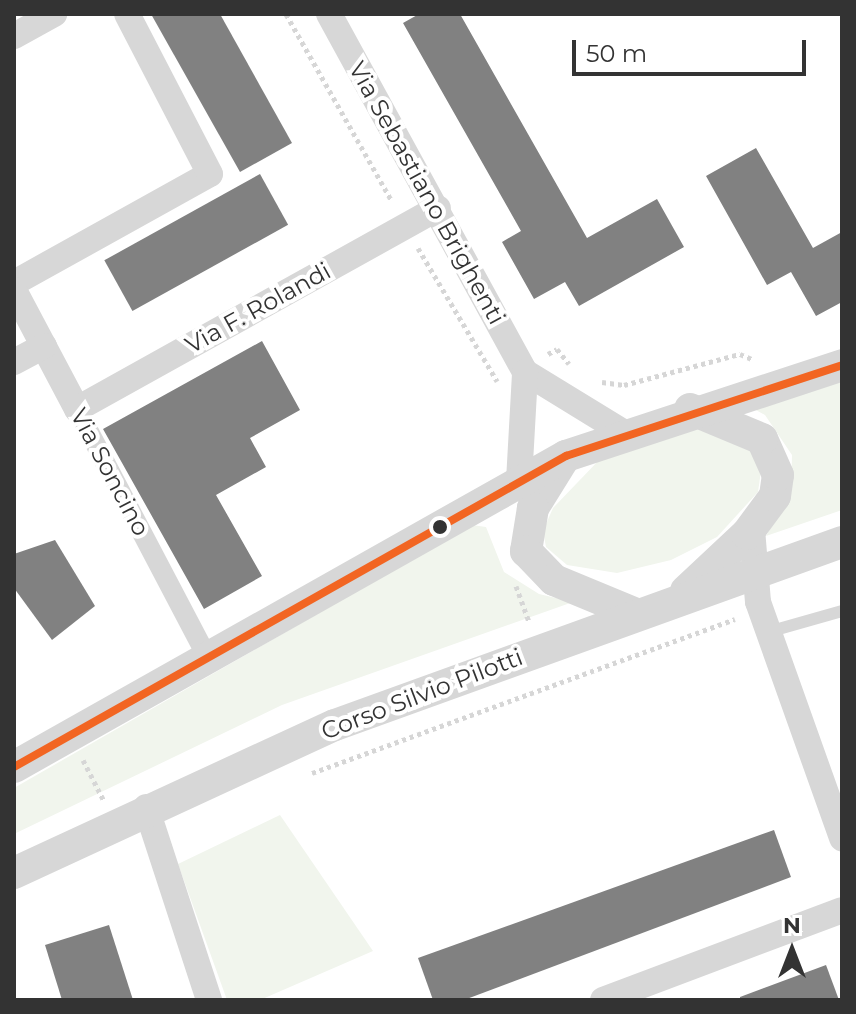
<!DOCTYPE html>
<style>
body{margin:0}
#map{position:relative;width:856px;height:1014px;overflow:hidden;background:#fff;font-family:Montserrat,sans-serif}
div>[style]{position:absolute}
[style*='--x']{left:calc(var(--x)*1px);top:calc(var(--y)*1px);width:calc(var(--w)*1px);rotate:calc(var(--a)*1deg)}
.green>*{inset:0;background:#f1f5ed}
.building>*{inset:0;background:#818181;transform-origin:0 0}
.path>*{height:5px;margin-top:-2.5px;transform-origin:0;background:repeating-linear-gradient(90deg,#d6d6d6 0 4px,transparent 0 8px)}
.service>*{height:12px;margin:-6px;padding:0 6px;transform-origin:6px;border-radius:6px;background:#d7d7d7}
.pedestrian>*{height:20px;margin:-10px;padding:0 10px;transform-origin:10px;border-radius:10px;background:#d7d7d7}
.minor>*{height:26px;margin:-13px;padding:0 13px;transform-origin:13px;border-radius:13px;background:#d7d7d7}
.tertiary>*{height:32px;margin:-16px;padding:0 16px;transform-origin:16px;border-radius:16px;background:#d7d7d7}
.bus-1>*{height:8px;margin:-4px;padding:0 4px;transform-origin:4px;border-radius:4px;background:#f26522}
.dots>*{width:22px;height:22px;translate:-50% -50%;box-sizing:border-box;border:4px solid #fff;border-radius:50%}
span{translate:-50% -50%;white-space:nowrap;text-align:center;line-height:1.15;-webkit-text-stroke:8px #fff;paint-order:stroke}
.street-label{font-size:24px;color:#333}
.frame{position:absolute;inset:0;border:16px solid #333;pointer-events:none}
.north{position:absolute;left:752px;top:910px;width:80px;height:80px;-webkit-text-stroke:6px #fff;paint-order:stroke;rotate:0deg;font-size:22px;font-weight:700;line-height:32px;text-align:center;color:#333}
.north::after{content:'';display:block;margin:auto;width:28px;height:36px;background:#333;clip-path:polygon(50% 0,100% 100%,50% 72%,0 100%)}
.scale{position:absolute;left:572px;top:40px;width:234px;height:36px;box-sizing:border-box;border:4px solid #333;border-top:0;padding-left:10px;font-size:24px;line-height:28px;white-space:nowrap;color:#333;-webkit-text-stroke:6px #fff;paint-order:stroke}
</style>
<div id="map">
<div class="green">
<i style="clip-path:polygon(842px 379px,842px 510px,766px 536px,791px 492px,792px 455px,765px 415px,745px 404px)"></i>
<i style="clip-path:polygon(687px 428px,745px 438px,761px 471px,758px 492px,717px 537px,671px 560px,617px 573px,567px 565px,546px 547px,543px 531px,553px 508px,601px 458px)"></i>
<i style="clip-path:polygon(472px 525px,486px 527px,504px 572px,539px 594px,573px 602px,282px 705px,14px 834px,14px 788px)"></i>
<i style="clip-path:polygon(280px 815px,373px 951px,260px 1000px,227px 1000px,178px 864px)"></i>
</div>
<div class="building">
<i style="clip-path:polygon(151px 14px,220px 14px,292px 143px,240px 172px)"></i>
<i style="clip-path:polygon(419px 14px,460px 14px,587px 238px,657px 199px,684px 247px,579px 306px,565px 282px,534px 299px,502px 242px,521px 231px,403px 23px)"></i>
<i style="clip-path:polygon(756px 148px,813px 248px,842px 232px,842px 302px,816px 316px,791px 272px,767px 285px,706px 176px)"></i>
<i style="left:260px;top:174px;width:58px;height:178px;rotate:61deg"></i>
<i style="clip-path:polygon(262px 341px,300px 410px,250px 438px,266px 467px,216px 495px,262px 576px,204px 609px,103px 429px)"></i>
<i style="clip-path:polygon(55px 540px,95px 606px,52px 640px,14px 588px,14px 554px)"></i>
<i style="clip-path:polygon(774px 830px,791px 877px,464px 1000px,433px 1000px,418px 958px)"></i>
<i style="clip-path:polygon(109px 925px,133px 1000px,62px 1000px,45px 945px)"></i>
<i style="clip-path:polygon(826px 965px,839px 1000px,740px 1000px,740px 997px)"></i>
</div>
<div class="path">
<i style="--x:286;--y:14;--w:215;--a:60.5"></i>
<i style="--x:418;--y:248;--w:155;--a:59.3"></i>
<i style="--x:548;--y:354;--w:10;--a:-29"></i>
<i style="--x:557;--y:349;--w:19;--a:51"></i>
<i style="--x:602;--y:382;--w:22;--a:8"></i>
<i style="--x:624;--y:385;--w:120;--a:-15"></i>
<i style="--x:740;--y:354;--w:15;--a:23"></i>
<i style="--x:516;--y:586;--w:38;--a:70"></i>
<i style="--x:83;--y:760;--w:46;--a:62.9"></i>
<i style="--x:312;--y:773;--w:450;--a:-20"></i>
</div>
<div class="service">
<i style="--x:768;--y:632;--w:77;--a:-15.8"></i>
</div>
<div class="pedestrian">
<i style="--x:77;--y:409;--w:278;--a:62.3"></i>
</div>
<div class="minor">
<i style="--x:329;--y:14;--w:408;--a:61.3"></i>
<i style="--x:525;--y:372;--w:115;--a:31.5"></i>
<i style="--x:14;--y:36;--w:46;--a:-28.8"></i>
<i style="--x:14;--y:283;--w:224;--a:-29.1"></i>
<i style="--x:210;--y:174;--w:180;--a:-117.4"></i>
<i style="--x:14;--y:290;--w:135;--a:62.1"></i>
<i style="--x:77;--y:409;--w:413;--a:-29.1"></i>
<i style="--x:14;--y:362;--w:34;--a:-28"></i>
<i style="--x:519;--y:481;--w:109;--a:-86.8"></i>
<i style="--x:752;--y:529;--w:73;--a:85.3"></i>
<i style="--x:758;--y:602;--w:251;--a:70.4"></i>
<i style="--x:146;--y:807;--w:203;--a:71.9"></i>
<i style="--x:603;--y:1000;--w:255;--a:-20.6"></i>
</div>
<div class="tertiary">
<i style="--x:564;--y:458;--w:59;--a:121.8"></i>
<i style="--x:533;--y:508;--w:44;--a:99.2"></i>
<i style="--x:526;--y:551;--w:40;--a:46"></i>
<i style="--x:554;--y:580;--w:89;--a:22.5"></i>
<i style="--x:686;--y:591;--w:83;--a:-43.1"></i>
<i style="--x:747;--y:534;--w:47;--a:-53.6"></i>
<i style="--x:775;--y:496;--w:21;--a:-82"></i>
<i style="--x:778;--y:475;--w:39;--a:-114"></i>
<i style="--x:762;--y:439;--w:78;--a:-157.4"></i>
<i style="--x:14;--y:767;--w:634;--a:-29.4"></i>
<i style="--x:566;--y:456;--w:291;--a:-18.2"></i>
<i style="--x:14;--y:873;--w:353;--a:-24.8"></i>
<i style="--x:335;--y:725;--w:539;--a:-19.85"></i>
</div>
<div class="bus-1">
<i style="--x:14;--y:767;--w:634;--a:-29.4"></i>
<i style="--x:566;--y:456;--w:291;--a:-18.2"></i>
</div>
<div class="dots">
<i style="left:440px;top:527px;background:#333"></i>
</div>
<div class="street-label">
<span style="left:427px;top:193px;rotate:61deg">Via Sebastiano Brighenti</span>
<span style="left:258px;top:308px;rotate:-29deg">Via F. Rolandi</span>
<span style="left:110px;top:472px;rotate:62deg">Via Soncino</span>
<span style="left:422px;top:694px;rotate:-21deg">Corso Silvio Pilotti</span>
</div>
<div class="frame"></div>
<div class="north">N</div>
<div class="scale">50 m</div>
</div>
